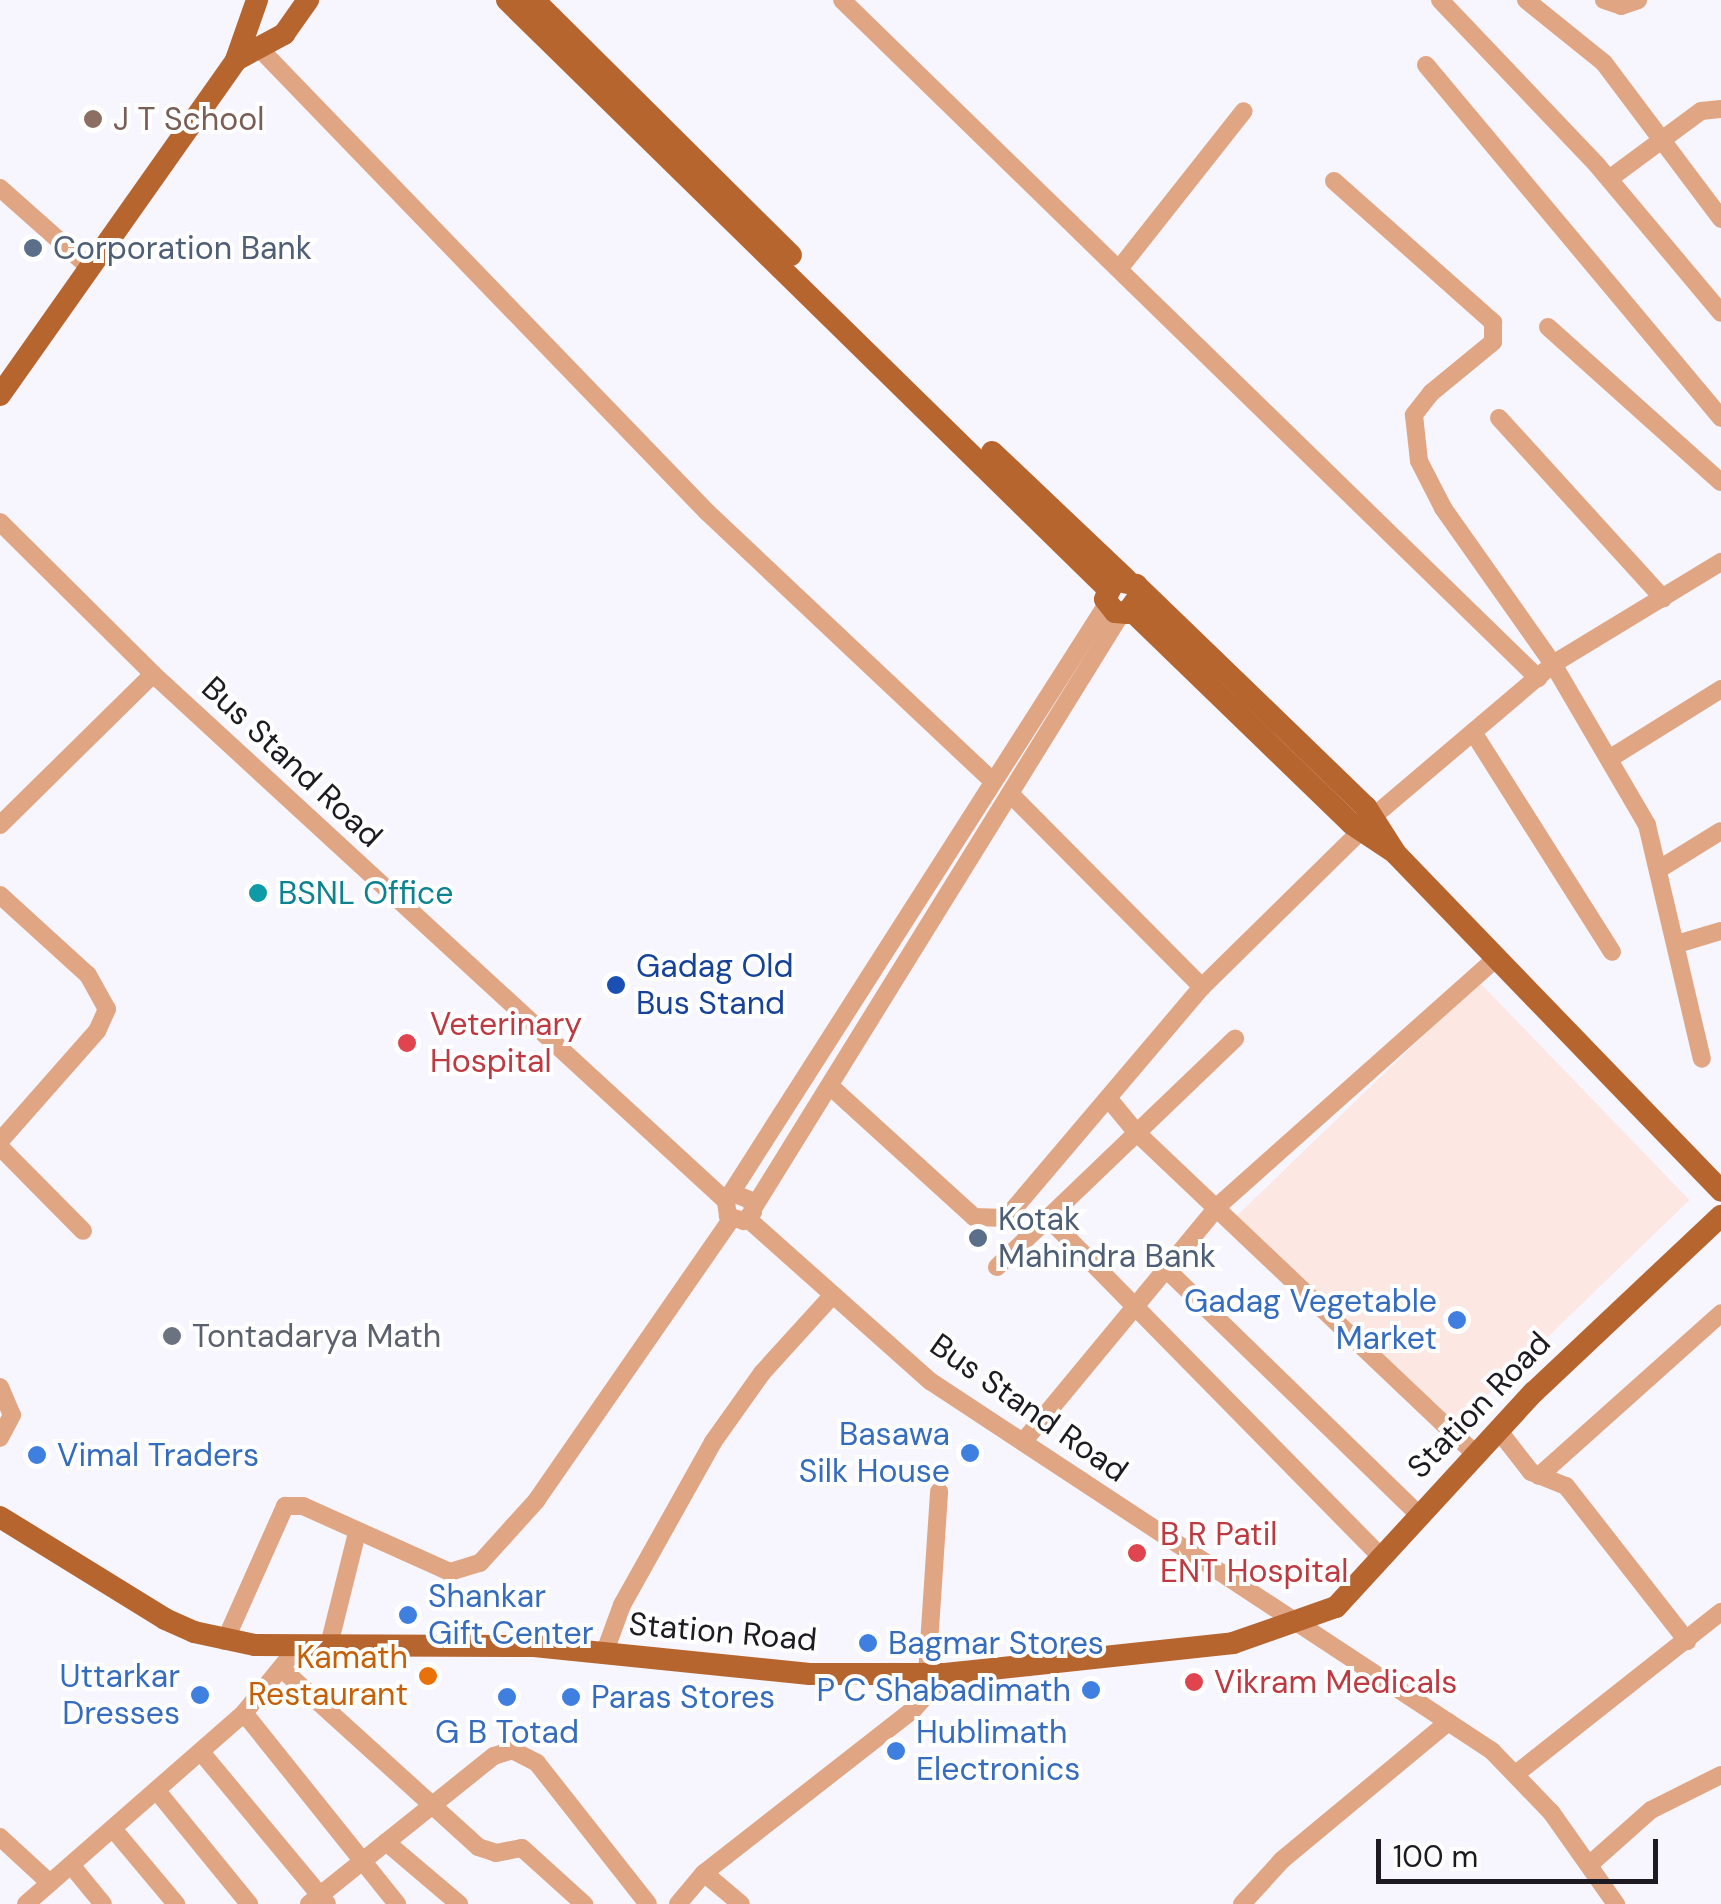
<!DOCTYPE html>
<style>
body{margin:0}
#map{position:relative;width:1721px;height:1904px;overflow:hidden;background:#f7f5fe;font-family:"DM Sans",sans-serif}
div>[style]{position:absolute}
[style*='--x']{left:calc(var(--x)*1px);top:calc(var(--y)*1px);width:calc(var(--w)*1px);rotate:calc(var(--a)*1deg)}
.commercial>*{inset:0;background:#fce7e2;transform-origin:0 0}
.minor>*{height:18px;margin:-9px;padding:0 9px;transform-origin:9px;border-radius:9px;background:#e0a684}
.major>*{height:22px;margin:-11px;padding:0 11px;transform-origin:11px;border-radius:11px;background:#b7652e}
.dots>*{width:28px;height:28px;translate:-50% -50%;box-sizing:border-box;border:5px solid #fff;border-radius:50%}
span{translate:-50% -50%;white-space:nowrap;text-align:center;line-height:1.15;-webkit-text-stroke:8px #fff;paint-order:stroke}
.education-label{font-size:32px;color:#785e54}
.left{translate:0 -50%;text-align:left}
.service-label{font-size:32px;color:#4e5e75}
.street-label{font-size:32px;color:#1d1b21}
.culture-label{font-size:32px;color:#0d838f}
.transit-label{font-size:32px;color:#164399}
.health-label{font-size:32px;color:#be3a42}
.shop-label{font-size:32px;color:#366cbe}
.right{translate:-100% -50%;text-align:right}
.worship-label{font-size:32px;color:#5b616d}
.food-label{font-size:32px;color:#c56008}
.scale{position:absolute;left:1376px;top:1839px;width:282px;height:45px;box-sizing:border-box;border:5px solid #1d1b21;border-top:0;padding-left:12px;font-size:30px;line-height:35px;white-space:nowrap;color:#1d1b21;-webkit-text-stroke:8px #fff;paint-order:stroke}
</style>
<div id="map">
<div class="commercial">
<i style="left:1479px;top:982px;width:303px;height:337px;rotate:46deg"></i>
</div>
<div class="minor">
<i style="--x:842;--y:0;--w:972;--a:44.25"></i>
<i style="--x:1440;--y:0;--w:228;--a:46.4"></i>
<i style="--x:1597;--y:165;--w:193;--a:50"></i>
<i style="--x:1526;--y:0;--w:100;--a:38.9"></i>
<i style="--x:1604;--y:63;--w:195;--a:53.1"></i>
<i style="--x:1604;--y:0;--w:18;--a:19"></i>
<i style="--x:1621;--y:6;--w:18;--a:-19"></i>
<i style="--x:260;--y:49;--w:644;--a:46.01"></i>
<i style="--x:707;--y:512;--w:389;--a:43.3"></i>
<i style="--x:1426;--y:65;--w:460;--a:50.1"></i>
<i style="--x:1609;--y:179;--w:114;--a:-36.5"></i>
<i style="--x:1701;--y:111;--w:20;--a:-6"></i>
<i style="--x:1334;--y:181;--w:213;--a:41.6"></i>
<i style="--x:1493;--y:322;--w:20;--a:90"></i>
<i style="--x:1493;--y:342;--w:80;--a:140.6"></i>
<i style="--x:1431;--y:393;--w:28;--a:128"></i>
<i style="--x:1414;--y:415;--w:46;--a:83.8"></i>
<i style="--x:1419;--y:461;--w:53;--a:62.9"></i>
<i style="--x:1443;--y:508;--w:191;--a:54.8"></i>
<i style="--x:1553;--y:664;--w:186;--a:59.7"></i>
<i style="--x:1647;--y:825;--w:240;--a:76.8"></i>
<i style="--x:0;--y:188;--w:120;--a:41.6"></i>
<i style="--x:1119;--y:269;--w:201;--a:-51.7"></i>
<i style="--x:1548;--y:327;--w:232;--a:41.9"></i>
<i style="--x:1499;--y:418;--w:244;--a:47.7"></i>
<i style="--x:0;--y:522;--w:216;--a:44.8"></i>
<i style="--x:153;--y:674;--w:778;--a:42.61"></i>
<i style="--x:1473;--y:732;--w:260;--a:57.7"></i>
<i style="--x:1609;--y:759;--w:132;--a:-32"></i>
<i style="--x:1374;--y:816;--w:235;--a:-40.3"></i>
<i style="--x:1553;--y:664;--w:197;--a:-31.3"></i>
<i style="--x:0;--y:825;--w:215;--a:-44.6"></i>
<i style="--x:1661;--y:868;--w:70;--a:-31.7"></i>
<i style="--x:0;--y:895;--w:119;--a:42.3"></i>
<i style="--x:88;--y:975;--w:39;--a:61"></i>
<i style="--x:107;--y:1009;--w:24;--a:114"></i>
<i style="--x:97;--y:1031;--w:147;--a:131.4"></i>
<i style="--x:1677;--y:944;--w:46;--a:-16.5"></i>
<i style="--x:1202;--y:987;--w:223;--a:-44.5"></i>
<i style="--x:830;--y:1086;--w:195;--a:42.3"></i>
<i style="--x:974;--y:1217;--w:32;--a:2"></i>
<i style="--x:1006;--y:1218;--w:303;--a:-49.7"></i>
<i style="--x:1202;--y:987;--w:268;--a:-134.8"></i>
<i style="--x:1108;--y:1098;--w:45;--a:50.4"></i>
<i style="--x:1137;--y:1133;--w:468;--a:43.5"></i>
<i style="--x:0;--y:1147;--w:118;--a:45.3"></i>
<i style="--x:735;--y:1194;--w:18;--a:22"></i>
<i style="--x:752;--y:1201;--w:11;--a:85"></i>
<i style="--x:753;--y:1212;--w:13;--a:135"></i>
<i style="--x:744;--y:1221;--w:17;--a:-163"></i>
<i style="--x:728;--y:1216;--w:15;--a:-98"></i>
<i style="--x:726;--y:1201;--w:708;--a:-57.45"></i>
<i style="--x:754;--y:1207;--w:697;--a:-58.25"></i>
<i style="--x:1048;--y:1218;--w:475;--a:45.5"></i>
<i style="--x:748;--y:1219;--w:244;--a:41.7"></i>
<i style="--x:930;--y:1381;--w:673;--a:33.36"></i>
<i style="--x:1492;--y:1751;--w:85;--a:46"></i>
<i style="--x:1551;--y:1812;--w:113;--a:54.8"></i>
<i style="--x:1163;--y:1266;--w:357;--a:44.2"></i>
<i style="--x:997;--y:1267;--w:330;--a:-43.8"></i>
<i style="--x:0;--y:1387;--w:30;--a:67"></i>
<i style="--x:12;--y:1415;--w:26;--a:118"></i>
<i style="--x:1499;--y:1431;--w:52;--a:52"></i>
<i style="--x:1531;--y:1472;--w:38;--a:22"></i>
<i style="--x:1566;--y:1486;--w:197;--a:52"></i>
<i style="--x:1023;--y:1442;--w:306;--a:-50.4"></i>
<i style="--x:1218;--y:1206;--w:371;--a:-41.7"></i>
<i style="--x:1539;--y:1476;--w:244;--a:-41.8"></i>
<i style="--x:225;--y:1641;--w:148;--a:-66"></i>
<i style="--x:285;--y:1506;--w:18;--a:0"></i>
<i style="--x:303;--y:1506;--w:161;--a:24.2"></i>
<i style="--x:450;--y:1572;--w:31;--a:-17"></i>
<i style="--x:480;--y:1563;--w:84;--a:-47.9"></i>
<i style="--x:536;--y:1501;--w:343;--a:-55.3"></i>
<i style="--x:329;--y:1645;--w:115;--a:-76"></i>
<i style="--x:604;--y:1654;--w:52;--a:-69.8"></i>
<i style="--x:622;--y:1605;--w:187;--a:-60.8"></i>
<i style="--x:713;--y:1442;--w:85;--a:-54.6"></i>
<i style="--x:762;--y:1373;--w:101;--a:-47.8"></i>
<i style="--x:282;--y:1669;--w:265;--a:42.2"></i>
<i style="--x:478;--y:1847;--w:19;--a:18"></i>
<i style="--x:496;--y:1853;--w:26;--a:-11"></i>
<i style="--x:522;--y:1848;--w:84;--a:42.1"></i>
<i style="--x:927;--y:1674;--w:183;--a:-86.2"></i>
<i style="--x:244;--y:1713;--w:245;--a:51.3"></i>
<i style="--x:201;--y:1752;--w:197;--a:50.3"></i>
<i style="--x:1517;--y:1773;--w:260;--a:-38.3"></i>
<i style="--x:157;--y:1791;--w:146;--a:50.8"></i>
<i style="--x:114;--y:1830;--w:97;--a:50"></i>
<i style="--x:0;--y:1837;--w:68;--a:42.6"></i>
<i style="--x:386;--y:1842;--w:96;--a:40.3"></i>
<i style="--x:71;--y:1865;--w:50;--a:50.6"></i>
<i style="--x:1589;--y:1865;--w:83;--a:-41.6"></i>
<i style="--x:1651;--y:1810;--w:78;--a:-26.6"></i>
<i style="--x:704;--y:1873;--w:48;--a:40"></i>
<i style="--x:26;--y:1904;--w:290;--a:-41.2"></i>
<i style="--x:244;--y:1713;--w:70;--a:-50.8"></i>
<i style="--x:309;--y:1904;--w:237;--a:-38.7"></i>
<i style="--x:494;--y:1756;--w:19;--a:-18"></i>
<i style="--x:512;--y:1750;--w:28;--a:27"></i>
<i style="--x:537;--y:1763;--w:179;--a:51.8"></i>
<i style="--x:678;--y:1904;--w:40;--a:-50"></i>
<i style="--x:704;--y:1873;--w:265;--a:-38"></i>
<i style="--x:913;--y:1710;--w:48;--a:-48.4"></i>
<i style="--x:1242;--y:1904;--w:59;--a:-47.7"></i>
<i style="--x:1282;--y:1860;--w:216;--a:-39.7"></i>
</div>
<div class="major">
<i style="--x:507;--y:0;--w:840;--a:44.42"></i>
<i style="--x:534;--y:0;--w:362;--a:44.8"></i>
<i style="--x:236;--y:60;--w:64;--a:-70.7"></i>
<i style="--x:0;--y:395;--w:410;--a:-54.8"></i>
<i style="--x:236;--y:60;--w:55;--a:-28.4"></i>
<i style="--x:284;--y:34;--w:42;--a:-54.8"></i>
<i style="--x:992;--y:452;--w:185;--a:43.5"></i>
<i style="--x:1140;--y:595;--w:22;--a:126"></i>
<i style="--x:1127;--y:613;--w:12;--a:-175"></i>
<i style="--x:1115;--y:612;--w:16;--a:-128"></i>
<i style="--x:1105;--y:599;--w:21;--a:-62"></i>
<i style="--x:1115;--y:580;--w:22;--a:13"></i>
<i style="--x:1136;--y:585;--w:320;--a:44"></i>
<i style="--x:1366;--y:807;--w:56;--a:57.4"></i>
<i style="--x:1396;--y:854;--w:468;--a:46"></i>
<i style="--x:1132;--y:611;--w:306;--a:44.1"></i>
<i style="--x:1352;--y:824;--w:50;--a:33.7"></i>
<i style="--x:0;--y:1517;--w:194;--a:31.7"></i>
<i style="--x:165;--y:1619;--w:32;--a:24"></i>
<i style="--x:194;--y:1632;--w:62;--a:12"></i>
<i style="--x:255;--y:1645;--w:279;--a:0.2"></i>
<i style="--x:534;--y:1646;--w:277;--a:5.8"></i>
<i style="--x:810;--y:1674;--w:135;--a:0"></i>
<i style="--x:945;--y:1674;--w:290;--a:-6.1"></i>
<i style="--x:1233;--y:1643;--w:109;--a:-19.3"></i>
<i style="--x:1336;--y:1607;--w:292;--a:-47.4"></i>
<i style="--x:1534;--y:1392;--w:257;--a:-43.3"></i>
</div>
<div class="dots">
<i style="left:93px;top:119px;background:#8d6e63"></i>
<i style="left:33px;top:248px;background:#5c6f8a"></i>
<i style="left:258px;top:893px;background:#0f9aa8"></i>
<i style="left:616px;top:985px;background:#1a4fb4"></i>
<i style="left:407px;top:1043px;background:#e0444e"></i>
<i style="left:978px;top:1238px;background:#5c6f8a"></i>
<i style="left:1457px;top:1320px;background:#3f7fe0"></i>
<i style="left:172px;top:1336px;background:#6b7280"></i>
<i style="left:970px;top:1453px;background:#3f7fe0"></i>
<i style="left:37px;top:1455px;background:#3f7fe0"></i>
<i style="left:1137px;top:1553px;background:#e0444e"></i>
<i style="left:408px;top:1615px;background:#3f7fe0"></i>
<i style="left:868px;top:1643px;background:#3f7fe0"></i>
<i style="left:428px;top:1676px;background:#e8710a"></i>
<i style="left:1194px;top:1682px;background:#e0444e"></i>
<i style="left:1091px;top:1690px;background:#3f7fe0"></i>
<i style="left:200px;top:1695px;background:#3f7fe0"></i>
<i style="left:507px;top:1697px;background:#3f7fe0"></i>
<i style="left:571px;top:1697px;background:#3f7fe0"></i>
<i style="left:896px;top:1751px;background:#3f7fe0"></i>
</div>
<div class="education-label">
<span class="left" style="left:113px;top:119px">J T School</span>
</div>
<div class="service-label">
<span class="left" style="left:53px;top:248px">Corporation Bank</span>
<span class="left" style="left:998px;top:1238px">Kotak<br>Mahindra Bank</span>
</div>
<div class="street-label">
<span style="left:292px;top:762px;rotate:43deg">Bus Stand Road</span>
<span style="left:1479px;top:1405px;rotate:-46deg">Station Road</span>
<span style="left:1029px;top:1408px;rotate:35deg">Bus Stand Road</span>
<span style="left:723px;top:1632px;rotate:5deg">Station Road</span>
</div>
<div class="culture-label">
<span class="left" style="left:278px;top:893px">BSNL Office</span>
</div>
<div class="transit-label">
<span class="left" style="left:636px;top:985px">Gadag Old<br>Bus Stand</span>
</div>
<div class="health-label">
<span class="left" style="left:430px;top:1043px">Veterinary<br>Hospital</span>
<span class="left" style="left:1160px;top:1553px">B R Patil<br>ENT Hospital</span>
<span class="left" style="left:1214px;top:1682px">Vikram Medicals</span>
</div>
<div class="shop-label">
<span class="right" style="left:1437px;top:1320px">Gadag Vegetable<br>Market</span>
<span class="right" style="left:950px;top:1453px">Basawa<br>Silk House</span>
<span class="left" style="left:57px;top:1455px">Vimal Traders</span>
<span class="left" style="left:428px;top:1615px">Shankar<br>Gift Center</span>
<span class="left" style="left:888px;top:1643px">Bagmar Stores</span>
<span class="right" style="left:180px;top:1695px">Uttarkar<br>Dresses</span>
<span class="right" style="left:1071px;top:1690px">P C Shabadimath</span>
<span class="left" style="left:591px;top:1697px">Paras Stores</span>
<span style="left:507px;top:1732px">G B Totad</span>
<span class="left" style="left:916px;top:1751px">Hublimath<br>Electronics</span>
</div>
<div class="worship-label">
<span class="left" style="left:192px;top:1336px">Tontadarya Math</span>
</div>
<div class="food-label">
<span class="right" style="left:408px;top:1676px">Kamath<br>Restaurant</span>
</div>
<div class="scale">100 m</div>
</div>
